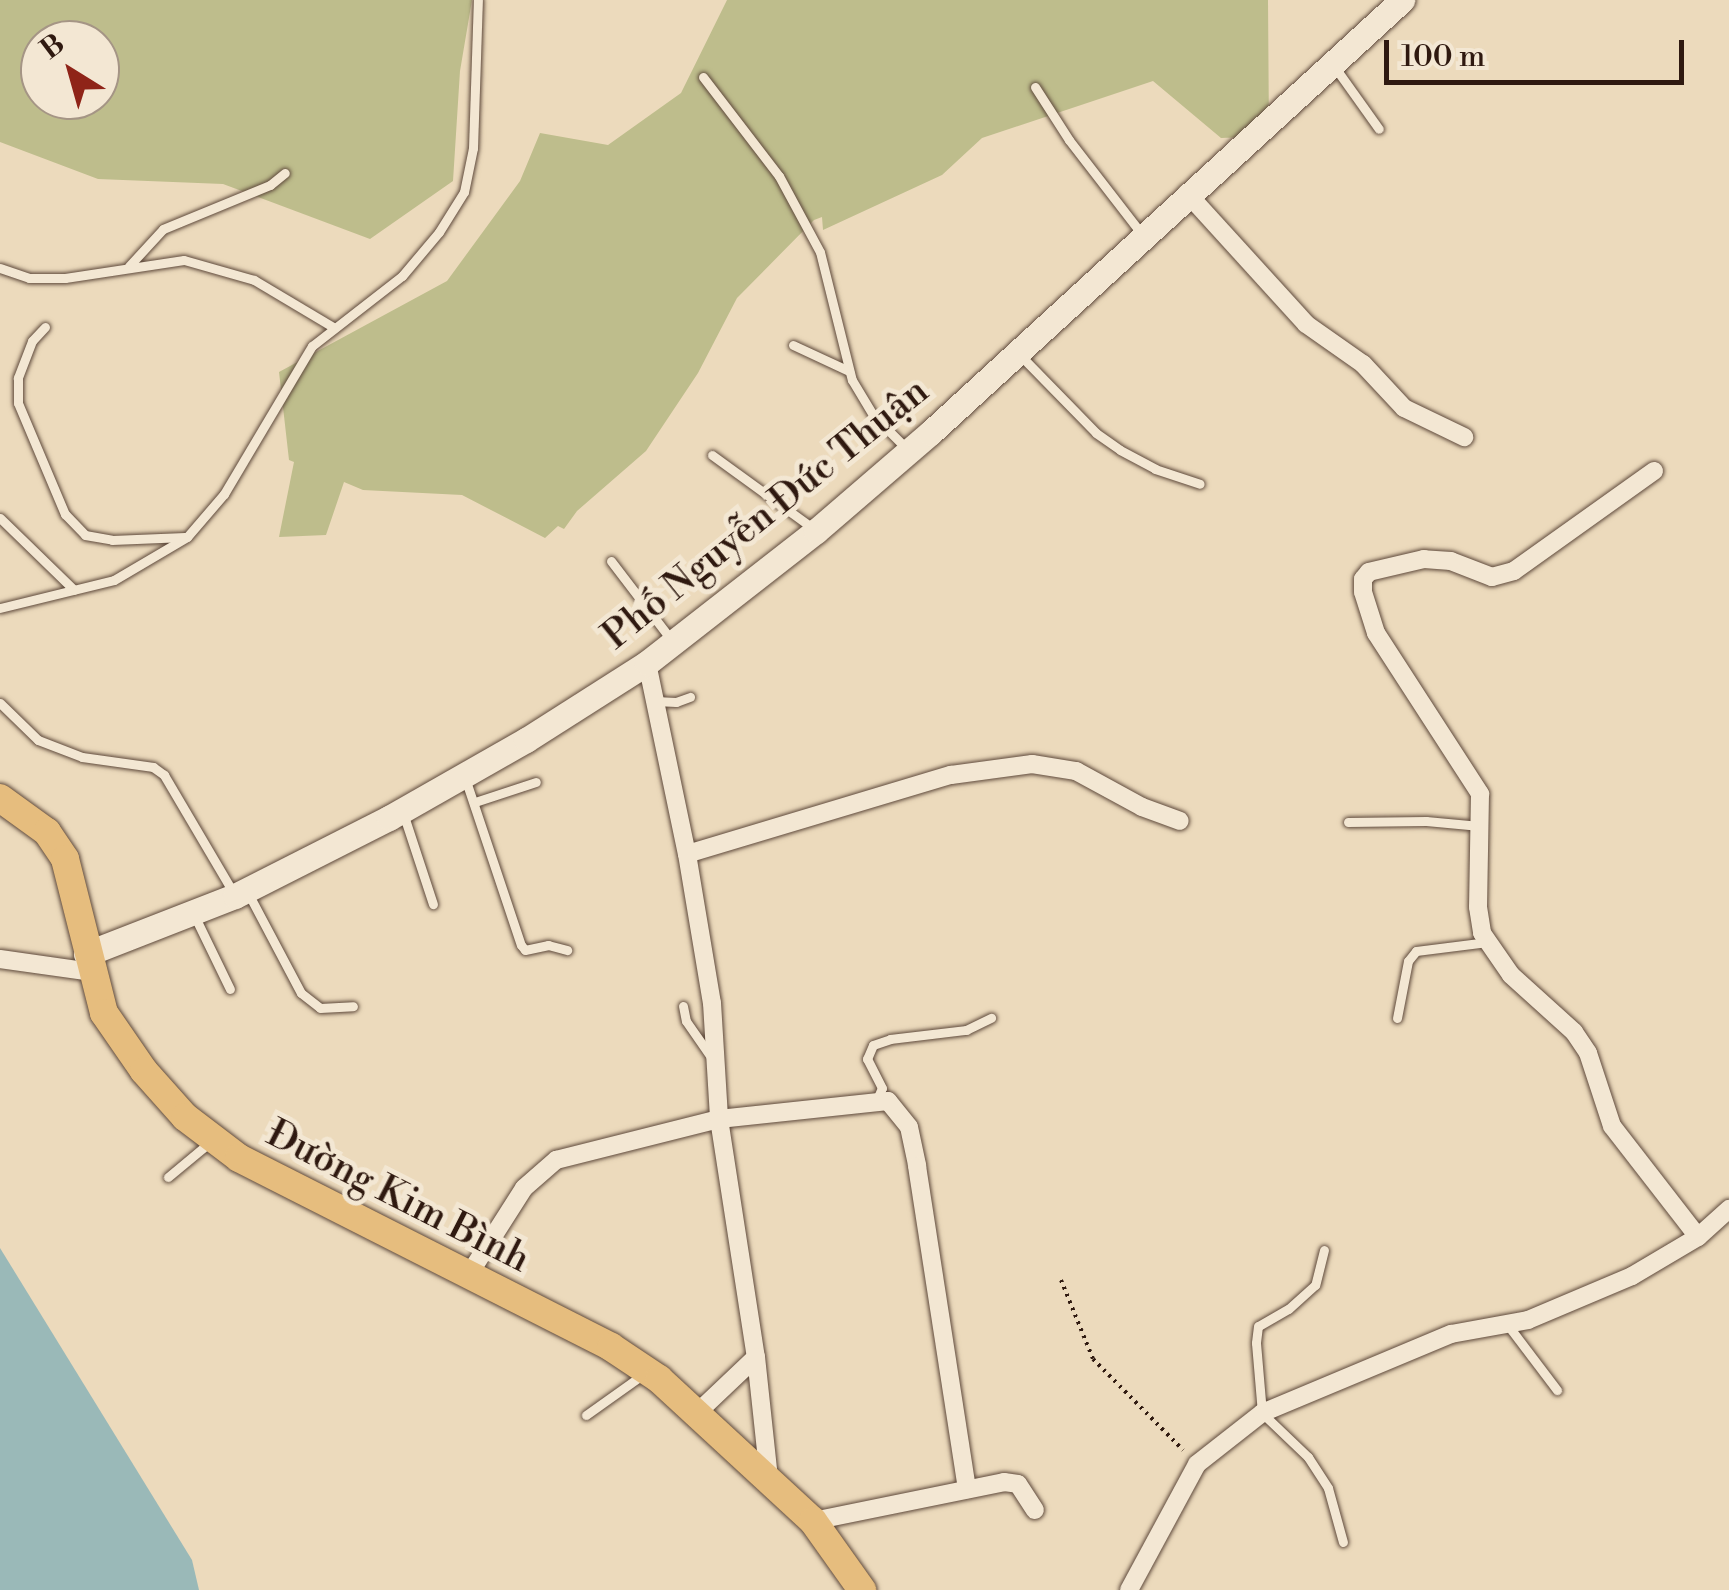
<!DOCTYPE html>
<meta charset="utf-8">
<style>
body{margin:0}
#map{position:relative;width:1729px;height:1590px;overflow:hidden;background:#ecdabc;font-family:"Libre Bodoni",serif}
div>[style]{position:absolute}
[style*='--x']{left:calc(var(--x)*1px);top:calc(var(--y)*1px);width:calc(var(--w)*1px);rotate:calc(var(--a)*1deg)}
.green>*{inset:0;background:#bebd8c}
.water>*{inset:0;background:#9ab9b8}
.path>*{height:4px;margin-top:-2px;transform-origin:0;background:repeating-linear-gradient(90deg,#2f1910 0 2.5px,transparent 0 7.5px)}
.roads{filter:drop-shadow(0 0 2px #5e493b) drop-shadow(0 0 2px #5e493b)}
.lane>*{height:9px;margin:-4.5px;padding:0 4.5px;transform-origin:4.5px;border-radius:4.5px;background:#f3e7d3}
.street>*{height:18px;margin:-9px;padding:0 9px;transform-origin:9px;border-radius:9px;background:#f3e7d3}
.secondary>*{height:25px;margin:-12.5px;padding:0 12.5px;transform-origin:12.5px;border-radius:12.5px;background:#f3e7d3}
.primary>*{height:28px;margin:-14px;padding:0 14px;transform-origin:14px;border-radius:14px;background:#e6bd7e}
span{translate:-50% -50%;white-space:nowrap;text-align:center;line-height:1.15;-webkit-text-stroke:10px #f3e7d3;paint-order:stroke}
.street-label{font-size:38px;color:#2f1910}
.north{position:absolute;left:20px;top:20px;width:100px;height:100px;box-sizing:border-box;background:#f3e7d3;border:2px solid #a59585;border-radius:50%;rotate:323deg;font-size:28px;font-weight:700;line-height:40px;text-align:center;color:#2f1910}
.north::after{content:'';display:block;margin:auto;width:35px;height:45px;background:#8f2418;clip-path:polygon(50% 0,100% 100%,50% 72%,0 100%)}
.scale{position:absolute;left:1384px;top:40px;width:300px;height:45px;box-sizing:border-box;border:5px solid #2f1910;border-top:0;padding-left:12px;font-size:30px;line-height:35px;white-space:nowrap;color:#2f1910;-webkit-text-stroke:8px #f3e7d3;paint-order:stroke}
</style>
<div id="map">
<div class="green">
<i style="clip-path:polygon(evenodd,0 0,472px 0,460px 71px,453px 181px,370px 239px,223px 184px,98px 179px,0 142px,0 0,40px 40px,100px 40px,100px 100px,40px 100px,40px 40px)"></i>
<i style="clip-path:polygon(727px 0,1268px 0,1269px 136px,1221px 138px,1153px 81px,982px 138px,942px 175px,823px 230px,822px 217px,814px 220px,737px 298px,698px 373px,646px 451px,577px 511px,564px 529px,558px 526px,545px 538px,462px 495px,363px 490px,344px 482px,326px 535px,279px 537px,294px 462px,289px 460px,279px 372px,447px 281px,520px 181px,540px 133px,608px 145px,681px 93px)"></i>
</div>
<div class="water">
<i style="clip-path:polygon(0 1248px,192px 1560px,199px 1590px,0 1590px)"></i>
</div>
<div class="path">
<i style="--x:1061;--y:1280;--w:85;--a:67.9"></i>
<i style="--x:1093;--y:1359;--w:128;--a:45.3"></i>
</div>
<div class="roads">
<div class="lane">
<i style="--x:1334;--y:66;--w:77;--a:54.5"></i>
<i style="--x:703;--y:77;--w:125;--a:52.5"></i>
<i style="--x:779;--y:176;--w:86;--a:61.7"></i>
<i style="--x:820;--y:252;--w:132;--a:76"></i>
<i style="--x:852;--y:380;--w:41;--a:59"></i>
<i style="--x:873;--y:415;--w:47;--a:45"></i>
<i style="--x:1035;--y:87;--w:63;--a:57.3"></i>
<i style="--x:1069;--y:140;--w:118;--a:52.3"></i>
<i style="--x:129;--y:266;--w:50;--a:-47.4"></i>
<i style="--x:163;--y:229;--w:116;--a:-22.4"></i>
<i style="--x:270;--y:185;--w:19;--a:-39"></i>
<i style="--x:0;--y:268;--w:31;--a:19"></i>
<i style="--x:29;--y:278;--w:36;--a:0"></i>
<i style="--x:65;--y:278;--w:120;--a:-8.6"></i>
<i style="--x:184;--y:260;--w:73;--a:15.9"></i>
<i style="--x:254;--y:280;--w:92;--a:30.7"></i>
<i style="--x:45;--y:327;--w:19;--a:133"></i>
<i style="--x:32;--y:341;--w:40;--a:111"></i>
<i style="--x:18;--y:378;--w:25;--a:90"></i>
<i style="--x:18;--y:403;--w:121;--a:67.1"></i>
<i style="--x:65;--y:514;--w:29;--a:46"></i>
<i style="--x:85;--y:535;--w:27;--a:10"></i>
<i style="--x:112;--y:540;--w:73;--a:-2.4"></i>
<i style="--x:793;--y:345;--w:62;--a:24.9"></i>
<i style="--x:1019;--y:354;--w:110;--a:45.7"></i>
<i style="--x:1096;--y:433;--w:29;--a:35"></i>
<i style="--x:1120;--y:450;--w:40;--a:28"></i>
<i style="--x:1155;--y:469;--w:47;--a:18.4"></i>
<i style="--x:712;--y:455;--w:126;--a:36"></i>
<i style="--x:0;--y:518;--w:103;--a:44.2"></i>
<i style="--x:611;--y:561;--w:102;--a:52.6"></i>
<i style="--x:0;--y:608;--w:117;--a:-13.8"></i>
<i style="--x:114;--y:580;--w:85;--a:-30.5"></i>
<i style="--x:187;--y:537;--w:57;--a:-49.3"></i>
<i style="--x:224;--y:494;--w:172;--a:-59.3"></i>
<i style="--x:312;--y:346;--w:114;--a:-37.9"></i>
<i style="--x:402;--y:276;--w:57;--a:-49.9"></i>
<i style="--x:439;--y:232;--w:47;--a:-58"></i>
<i style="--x:464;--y:192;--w:45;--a:-78.4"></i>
<i style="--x:473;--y:148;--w:148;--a:-88.1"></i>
<i style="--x:655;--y:701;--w:21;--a:3"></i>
<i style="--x:676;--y:702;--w:15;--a:-20"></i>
<i style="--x:0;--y:703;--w:53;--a:44.2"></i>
<i style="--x:38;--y:740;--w:47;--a:21.1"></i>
<i style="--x:82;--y:757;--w:72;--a:8"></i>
<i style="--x:153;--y:767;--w:14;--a:36"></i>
<i style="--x:164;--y:775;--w:138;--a:59.5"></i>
<i style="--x:465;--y:778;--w:176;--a:71.5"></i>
<i style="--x:521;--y:945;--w:6;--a:51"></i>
<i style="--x:525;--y:950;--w:24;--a:-12"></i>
<i style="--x:548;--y:945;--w:20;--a:15"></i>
<i style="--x:475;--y:802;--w:64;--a:-18.2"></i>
<i style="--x:403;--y:813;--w:96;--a:71.8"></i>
<i style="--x:1348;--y:822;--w:78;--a:-0.7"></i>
<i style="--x:1426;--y:821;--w:54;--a:5.3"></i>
<i style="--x:248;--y:893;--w:113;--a:62.1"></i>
<i style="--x:301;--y:993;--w:24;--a:38"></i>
<i style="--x:320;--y:1008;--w:33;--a:-3"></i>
<i style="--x:195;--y:917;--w:80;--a:64.1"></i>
<i style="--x:683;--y:1006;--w:15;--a:79"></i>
<i style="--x:686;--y:1021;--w:44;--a:55.2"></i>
<i style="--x:1397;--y:1018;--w:58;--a:-79.1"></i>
<i style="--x:1408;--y:961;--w:13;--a:-51"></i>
<i style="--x:1416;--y:951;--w:72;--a:-7.2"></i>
<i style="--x:877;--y:1099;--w:12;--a:-66"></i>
<i style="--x:882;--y:1088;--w:33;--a:-117"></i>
<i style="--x:867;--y:1059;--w:15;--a:-67"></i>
<i style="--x:873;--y:1045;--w:18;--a:-19"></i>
<i style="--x:890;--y:1039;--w:77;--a:-6.8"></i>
<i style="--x:966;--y:1030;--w:28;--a:-26"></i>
<i style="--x:168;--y:1177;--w:53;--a:-39.7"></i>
<i style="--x:1324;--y:1250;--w:36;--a:104"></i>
<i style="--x:1315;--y:1285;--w:36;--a:138"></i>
<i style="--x:1288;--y:1309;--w:34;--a:150"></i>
<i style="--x:1258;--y:1326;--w:17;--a:97"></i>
<i style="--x:1256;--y:1343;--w:70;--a:85.1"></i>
<i style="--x:1262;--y:1413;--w:64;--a:43.7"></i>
<i style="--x:1308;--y:1457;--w:37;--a:57"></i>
<i style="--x:1328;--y:1488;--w:56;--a:74.5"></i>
<i style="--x:1507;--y:1324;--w:83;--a:52.9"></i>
<i style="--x:586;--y:1415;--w:72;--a:-35.4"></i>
</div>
<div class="street">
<i style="--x:1187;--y:193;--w:177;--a:47.7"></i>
<i style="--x:1306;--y:324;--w:70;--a:35.1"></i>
<i style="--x:1363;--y:364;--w:60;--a:47"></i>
<i style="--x:1404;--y:408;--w:67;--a:25.8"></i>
<i style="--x:1654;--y:471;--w:172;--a:144.5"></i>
<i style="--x:1514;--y:571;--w:23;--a:165"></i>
<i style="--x:1492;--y:577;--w:44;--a:-158.7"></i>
<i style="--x:1451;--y:561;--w:27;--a:-176"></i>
<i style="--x:1424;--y:559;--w:57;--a:166.7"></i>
<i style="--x:1369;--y:572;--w:9;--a:131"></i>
<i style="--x:1363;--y:579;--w:13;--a:90"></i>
<i style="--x:1363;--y:592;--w:43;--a:72.4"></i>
<i style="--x:1376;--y:633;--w:192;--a:57.1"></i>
<i style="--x:1480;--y:794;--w:113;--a:91"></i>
<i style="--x:1478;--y:907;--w:26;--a:81"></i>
<i style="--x:1482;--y:933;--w:51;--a:55.4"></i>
<i style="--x:1511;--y:975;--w:85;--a:42.1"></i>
<i style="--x:1574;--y:1032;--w:25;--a:56"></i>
<i style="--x:1588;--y:1053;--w:77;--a:71.8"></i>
<i style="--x:1612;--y:1126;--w:140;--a:52.2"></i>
<i style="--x:647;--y:663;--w:195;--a:78.2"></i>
<i style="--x:687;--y:854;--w:151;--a:80.5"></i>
<i style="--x:712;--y:1003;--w:116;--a:86.5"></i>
<i style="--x:719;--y:1119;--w:241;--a:81.2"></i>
<i style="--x:756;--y:1357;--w:123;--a:83.9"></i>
<i style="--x:687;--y:854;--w:276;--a:-16.7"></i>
<i style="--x:951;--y:775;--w:82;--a:-7.7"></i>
<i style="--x:1032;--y:764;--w:45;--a:9"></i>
<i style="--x:1076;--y:771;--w:75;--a:28.6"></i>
<i style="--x:1142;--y:807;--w:40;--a:20.2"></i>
<i style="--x:0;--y:959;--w:92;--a:8.1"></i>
<i style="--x:468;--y:1276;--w:104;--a:-57.5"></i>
<i style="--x:524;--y:1188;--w:43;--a:-41.2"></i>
<i style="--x:556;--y:1160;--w:168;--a:-14.1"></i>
<i style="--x:719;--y:1119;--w:170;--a:-6.1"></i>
<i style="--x:888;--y:1101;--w:33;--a:51"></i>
<i style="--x:909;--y:1127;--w:40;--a:78"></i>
<i style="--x:917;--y:1166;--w:327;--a:81.2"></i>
<i style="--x:697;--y:1413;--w:81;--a:-43.5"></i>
<i style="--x:813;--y:1521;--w:195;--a:-11.5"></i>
<i style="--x:1004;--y:1482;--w:14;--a:8"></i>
<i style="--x:1018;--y:1484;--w:31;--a:57"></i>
<i style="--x:1129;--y:1590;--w:143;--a:-61.6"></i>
<i style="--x:1197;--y:1464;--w:83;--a:-38.1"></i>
<i style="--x:1262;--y:1413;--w:205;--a:-22.7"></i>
<i style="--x:1451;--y:1334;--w:78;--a:-10.3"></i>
<i style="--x:1528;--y:1320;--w:113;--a:-22.9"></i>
<i style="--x:1632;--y:1276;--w:77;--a:-30.6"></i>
<i style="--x:1698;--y:1237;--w:42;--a:-42.1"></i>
</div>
<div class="secondary">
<i style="--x:86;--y:954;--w:160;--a:-21.3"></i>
<i style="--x:235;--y:896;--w:173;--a:-26.9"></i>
<i style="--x:389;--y:818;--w:158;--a:-29.7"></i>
<i style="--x:526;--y:740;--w:143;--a:-32.5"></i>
<i style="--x:647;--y:663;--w:214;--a:-38"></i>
<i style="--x:816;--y:531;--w:150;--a:-40.7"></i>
<i style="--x:930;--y:433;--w:641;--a:-42.53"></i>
</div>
<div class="primary">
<i style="--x:0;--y:798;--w:58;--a:35.9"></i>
<i style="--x:47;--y:832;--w:32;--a:56"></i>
<i style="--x:65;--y:859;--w:159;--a:75.8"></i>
<i style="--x:104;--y:1013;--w:70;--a:55.4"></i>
<i style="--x:144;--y:1071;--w:62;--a:48.3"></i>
<i style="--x:185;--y:1117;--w:68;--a:37.2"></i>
<i style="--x:239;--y:1158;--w:417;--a:26.9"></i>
<i style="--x:611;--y:1347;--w:58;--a:33.7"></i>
<i style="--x:659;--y:1379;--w:209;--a:42.7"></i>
<i style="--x:813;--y:1521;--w:85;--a:54.6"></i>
</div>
</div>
<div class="street-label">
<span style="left:766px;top:514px;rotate:-39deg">Phố Nguyễn Đức Thuận</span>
<span style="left:398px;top:1197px;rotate:27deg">Đường Kim Bình</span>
</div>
<div class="north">B</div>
<div class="scale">100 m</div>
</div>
